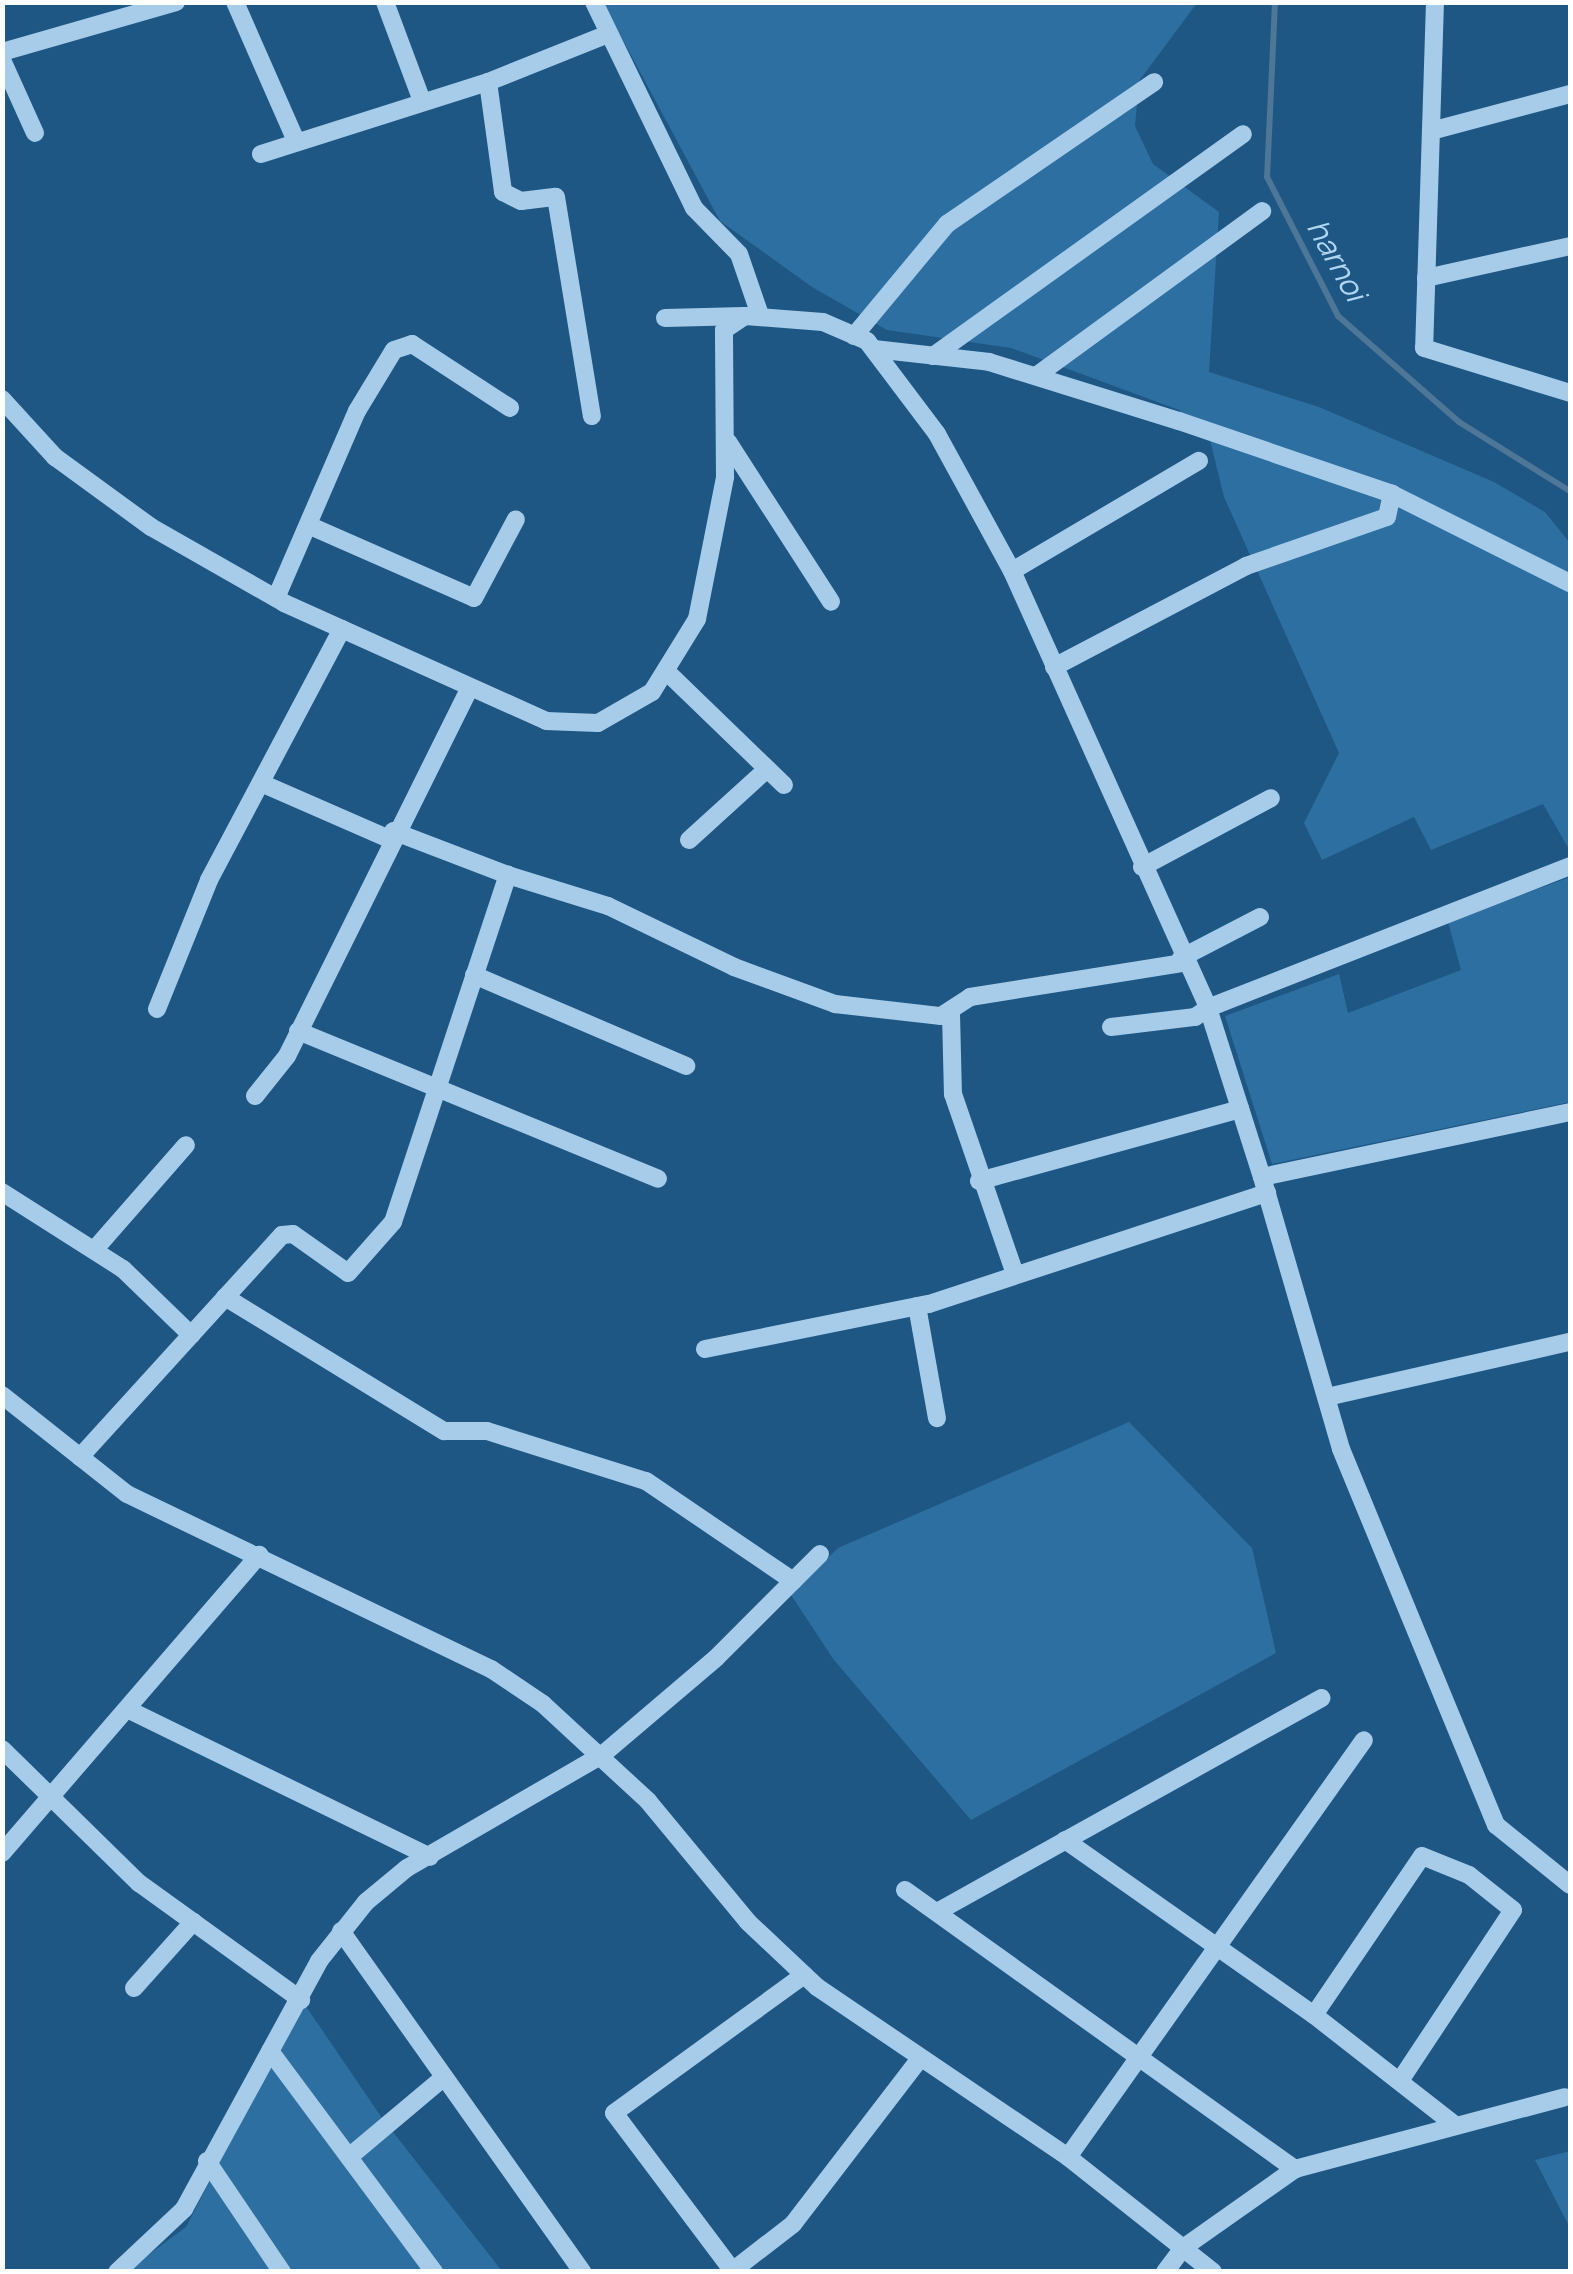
<!DOCTYPE html>
<style>
body{margin:0}
#map{position:relative;width:1573px;height:2274px;overflow:hidden;background:#1e5684;font-family:Manrope,sans-serif}
div>[style]{position:absolute}
[style*='--x']{left:calc(var(--x)*1px);top:calc(var(--y)*1px);width:calc(var(--w)*1px);rotate:calc(var(--a)*1deg)}
.green>*{inset:0;background:#2e6fa1}
.stream>*{height:6px;margin:-3px;padding:0 3px;transform-origin:3px;border-radius:3px;background:#4d7697}
.minor>*{height:18px;margin:-9px;padding:0 9px;transform-origin:9px;border-radius:9px;background:#a6ccea}
span{translate:-50% -50%;white-space:nowrap;text-align:center;line-height:1.15;-webkit-text-stroke:9px #1e5684;paint-order:stroke}
.water-label{font-size:30px;color:#b1d6f1;font-style:italic}
.frame{position:absolute;inset:0;border:5px solid #fff;pointer-events:none}
</style>
<div id="map">
<div class="green">
<i style="clip-path:polygon(603px 3px,1197px 3px,1139px 81px,1135px 126px,1153px 164px,1219px 212px,1209px 372px,1319px 407px,1494px 482px,1545px 512px,1570px 543px,1570px 851px,1543px 804px,1431px 850px,1414px 817px,1322px 860px,1304px 823px,1339px 753px,1224px 497px,1209px 436px,1179px 410px,1011px 348px,887px 330px,812px 287px,720px 221px)"></i>
<i style="clip-path:polygon(1570px 877px,1570px 1102px,1272px 1164px,1225px 1016px,1339px 974px,1348px 1013px,1461px 970px,1448px 922px)"></i>
<i style="clip-path:polygon(1129px 1422px,1252px 1548px,1276px 1653px,971px 1820px,834px 1660px,791px 1595px,838px 1548px)"></i>
<i style="clip-path:polygon(303px 2002px,382px 2118px,502px 2271px,125px 2272px,186px 2227px)"></i>
<i style="clip-path:polygon(1570px 2151px,1570px 2228px,1535px 2160px)"></i>
</div>
<div class="stream">
<i style="--x:1275;--y:2;--w:175;--a:92.6"></i>
<i style="--x:1267;--y:177;--w:156;--a:62.9"></i>
<i style="--x:1338;--y:316;--w:161;--a:41.2"></i>
<i style="--x:1459;--y:422;--w:131;--a:31.9"></i>
</div>
<div class="minor">
<i style="--x:235;--y:2;--w:152;--a:66.3"></i>
<i style="--x:385;--y:2;--w:106;--a:69.5"></i>
<i style="--x:594;--y:2;--w:229;--a:64.1"></i>
<i style="--x:694;--y:208;--w:64;--a:45.6"></i>
<i style="--x:739;--y:254;--w:65;--a:71"></i>
<i style="--x:1435;--y:2;--w:346;--a:91.8"></i>
<i style="--x:1424;--y:348;--w:153;--a:17.1"></i>
<i style="--x:2;--y:52;--w:181;--a:-16"></i>
<i style="--x:2;--y:60;--w:80;--a:65.7"></i>
<i style="--x:488;--y:82;--w:111;--a:82.2"></i>
<i style="--x:503;--y:192;--w:20;--a:27"></i>
<i style="--x:521;--y:201;--w:35;--a:-7"></i>
<i style="--x:556;--y:197;--w:222;--a:80.7"></i>
<i style="--x:1431;--y:131;--w:144;--a:-14.9"></i>
<i style="--x:261;--y:154;--w:238;--a:-17.6"></i>
<i style="--x:488;--y:82;--w:129;--a:-21.8"></i>
<i style="--x:1426;--y:278;--w:148;--a:-12.5"></i>
<i style="--x:665;--y:318;--w:79;--a:-1.5"></i>
<i style="--x:854;--y:336;--w:146;--a:-50.3"></i>
<i style="--x:947;--y:224;--w:251;--a:-34.4"></i>
<i style="--x:874;--y:349;--w:116;--a:6.4"></i>
<i style="--x:989;--y:362;--w:199;--a:17.3"></i>
<i style="--x:1179;--y:421;--w:225;--a:18.9"></i>
<i style="--x:1392;--y:494;--w:199;--a:26.6"></i>
<i style="--x:933;--y:356;--w:381;--a:-35.6"></i>
<i style="--x:1036;--y:376;--w:280;--a:-36.1"></i>
<i style="--x:2;--y:399;--w:79;--a:47.6"></i>
<i style="--x:55;--y:457;--w:119;--a:36.1"></i>
<i style="--x:151;--y:527;--w:153;--a:29.7"></i>
<i style="--x:284;--y:603;--w:287;--a:24.2"></i>
<i style="--x:546;--y:721;--w:52;--a:2.2"></i>
<i style="--x:598;--y:723;--w:62;--a:-29.9"></i>
<i style="--x:652;--y:692;--w:86;--a:-58.3"></i>
<i style="--x:697;--y:619;--w:145;--a:-78.8"></i>
<i style="--x:725;--y:477;--w:147;--a:-90.4"></i>
<i style="--x:724;--y:330;--w:25;--a:-34"></i>
<i style="--x:745;--y:316;--w:78;--a:4.4"></i>
<i style="--x:823;--y:322;--w:48;--a:23.4"></i>
<i style="--x:867;--y:341;--w:116;--a:53"></i>
<i style="--x:937;--y:434;--w:156;--a:61.3"></i>
<i style="--x:1012;--y:571;--w:479;--a:65.8"></i>
<i style="--x:1208;--y:1008;--w:389;--a:-21.4"></i>
<i style="--x:728;--y:442;--w:190;--a:57.2"></i>
<i style="--x:308;--y:525;--w:181;--a:23.7"></i>
<i style="--x:474;--y:598;--w:89;--a:-62"></i>
<i style="--x:1012;--y:571;--w:217;--a:-30.5"></i>
<i style="--x:276;--y:598;--w:204;--a:-66.6"></i>
<i style="--x:357;--y:411;--w:71;--a:-58.8"></i>
<i style="--x:394;--y:350;--w:19;--a:-18"></i>
<i style="--x:412;--y:344;--w:117;--a:33.1"></i>
<i style="--x:1054;--y:667;--w:217;--a:-27.7"></i>
<i style="--x:1246;--y:566;--w:149;--a:-19.2"></i>
<i style="--x:1387;--y:517;--w:24;--a:-78"></i>
<i style="--x:666;--y:671;--w:164;--a:44"></i>
<i style="--x:261;--y:783;--w:140;--a:23.6"></i>
<i style="--x:689;--y:840;--w:105;--a:-42.3"></i>
<i style="--x:1142;--y:867;--w:146;--a:-28.1"></i>
<i style="--x:508;--y:875;--w:105;--a:17.2"></i>
<i style="--x:608;--y:906;--w:140;--a:25.8"></i>
<i style="--x:734;--y:967;--w:108;--a:20.1"></i>
<i style="--x:835;--y:1004;--w:107;--a:6.5"></i>
<i style="--x:941;--y:1016;--w:35;--a:-33"></i>
<i style="--x:970;--y:997;--w:216;--a:-9.1"></i>
<i style="--x:1181;--y:958;--w:89;--a:-27.4"></i>
<i style="--x:474;--y:975;--w:231;--a:23.2"></i>
<i style="--x:157;--y:1009;--w:139;--a:-68"></i>
<i style="--x:209;--y:880;--w:284;--a:-62.1"></i>
<i style="--x:951;--y:1014;--w:80;--a:88.6"></i>
<i style="--x:953;--y:1094;--w:187;--a:71"></i>
<i style="--x:1111;--y:1027;--w:85;--a:-6.8"></i>
<i style="--x:1195;--y:1017;--w:16;--a:-35"></i>
<i style="--x:1208;--y:1008;--w:177;--a:72.3"></i>
<i style="--x:1262;--y:1177;--w:315;--a:-11.9"></i>
<i style="--x:298;--y:1031;--w:389;--a:22.3"></i>
<i style="--x:255;--y:1096;--w:51;--a:-51.3"></i>
<i style="--x:287;--y:1056;--w:410;--a:-63.6"></i>
<i style="--x:1262;--y:1177;--w:283;--a:73.8"></i>
<i style="--x:1341;--y:1449;--w:407;--a:67.6"></i>
<i style="--x:1496;--y:1825;--w:95;--a:39"></i>
<i style="--x:979;--y:1181;--w:271;--a:-15.4"></i>
<i style="--x:2;--y:1192;--w:143;--a:32.5"></i>
<i style="--x:123;--y:1269;--w:95;--a:44.1"></i>
<i style="--x:95;--y:1249;--w:138;--a:-48.8"></i>
<i style="--x:225;--y:1297;--w:257;--a:31.5"></i>
<i style="--x:444;--y:1431;--w:43;--a:0"></i>
<i style="--x:487;--y:1431;--w:167;--a:17.5"></i>
<i style="--x:646;--y:1481;--w:178;--a:34.2"></i>
<i style="--x:917;--y:1306;--w:114;--a:79.9"></i>
<i style="--x:705;--y:1349;--w:228;--a:-11.4"></i>
<i style="--x:929;--y:1304;--w:356;--a:-18.2"></i>
<i style="--x:2;--y:1395;--w:159;--a:38.4"></i>
<i style="--x:127;--y:1494;--w:404;--a:25.7"></i>
<i style="--x:491;--y:1669;--w:63;--a:33.9"></i>
<i style="--x:543;--y:1704;--w:143;--a:42.7"></i>
<i style="--x:648;--y:1801;--w:157;--a:50.4"></i>
<i style="--x:748;--y:1922;--w:95;--a:43.3"></i>
<i style="--x:817;--y:1987;--w:303;--a:34.1"></i>
<i style="--x:1068;--y:2157;--w:185;--a:38.4"></i>
<i style="--x:1327;--y:1397;--w:249;--a:-12.8"></i>
<i style="--x:80;--y:1457;--w:300;--a:-47.7"></i>
<i style="--x:282;--y:1235;--w:11;--a:-5"></i>
<i style="--x:293;--y:1234;--w:67;--a:35.3"></i>
<i style="--x:348;--y:1273;--w:68;--a:-48.6"></i>
<i style="--x:393;--y:1222;--w:366;--a:-71.7"></i>
<i style="--x:508;--y:875;--w:123;--a:-159.1"></i>
<i style="--x:127;--y:1709;--w:337;--a:26"></i>
<i style="--x:2;--y:1749;--w:192;--a:44.4"></i>
<i style="--x:139;--y:1883;--w:200;--a:35.8"></i>
<i style="--x:1065;--y:1840;--w:304;--a:35.1"></i>
<i style="--x:1314;--y:2015;--w:179;--a:38"></i>
<i style="--x:2;--y:1853;--w:394;--a:-49.2"></i>
<i style="--x:905;--y:1890;--w:480;--a:35.6"></i>
<i style="--x:937;--y:1912;--w:440;--a:-29.1"></i>
<i style="--x:341;--y:1931;--w:418;--a:54.7"></i>
<i style="--x:134;--y:1988;--w:89;--a:-48.2"></i>
<i style="--x:1314;--y:2015;--w:192;--a:-55.8"></i>
<i style="--x:1422;--y:1856;--w:51;--a:22"></i>
<i style="--x:1469;--y:1875;--w:56;--a:38.5"></i>
<i style="--x:1513;--y:1910;--w:203;--a:123.5"></i>
<i style="--x:270;--y:2051;--w:275;--a:53.4"></i>
<i style="--x:349;--y:2157;--w:121;--a:-40"></i>
<i style="--x:1068;--y:2157;--w:511;--a:-54.63"></i>
<i style="--x:207;--y:2161;--w:134;--a:56"></i>
<i style="--x:732;--y:2270;--w:196;--a:-126.9"></i>
<i style="--x:614;--y:2113;--w:235;--a:-36"></i>
<i style="--x:117;--y:2272;--w:92;--a:-43.2"></i>
<i style="--x:184;--y:2209;--w:282;--a:-61.4"></i>
<i style="--x:319;--y:1961;--w:75;--a:-51.5"></i>
<i style="--x:366;--y:1902;--w:53;--a:-39.7"></i>
<i style="--x:407;--y:1868;--w:225;--a:-30.1"></i>
<i style="--x:602;--y:1755;--w:150;--a:-40.4"></i>
<i style="--x:716;--y:1658;--w:147;--a:-45"></i>
<i style="--x:731;--y:2272;--w:78;--a:-37.7"></i>
<i style="--x:793;--y:2224;--w:207;--a:-52.5"></i>
<i style="--x:1165;--y:2272;--w:30;--a:-53"></i>
<i style="--x:1183;--y:2248;--w:137;--a:-35.2"></i>
<i style="--x:1295;--y:2169;--w:279;--a:-14.9"></i>
</div>
<div class="water-label">
<span style="left:1337px;top:260px;rotate:61deg">harnoi</span>
</div>
<div class="frame"></div>
</div>
